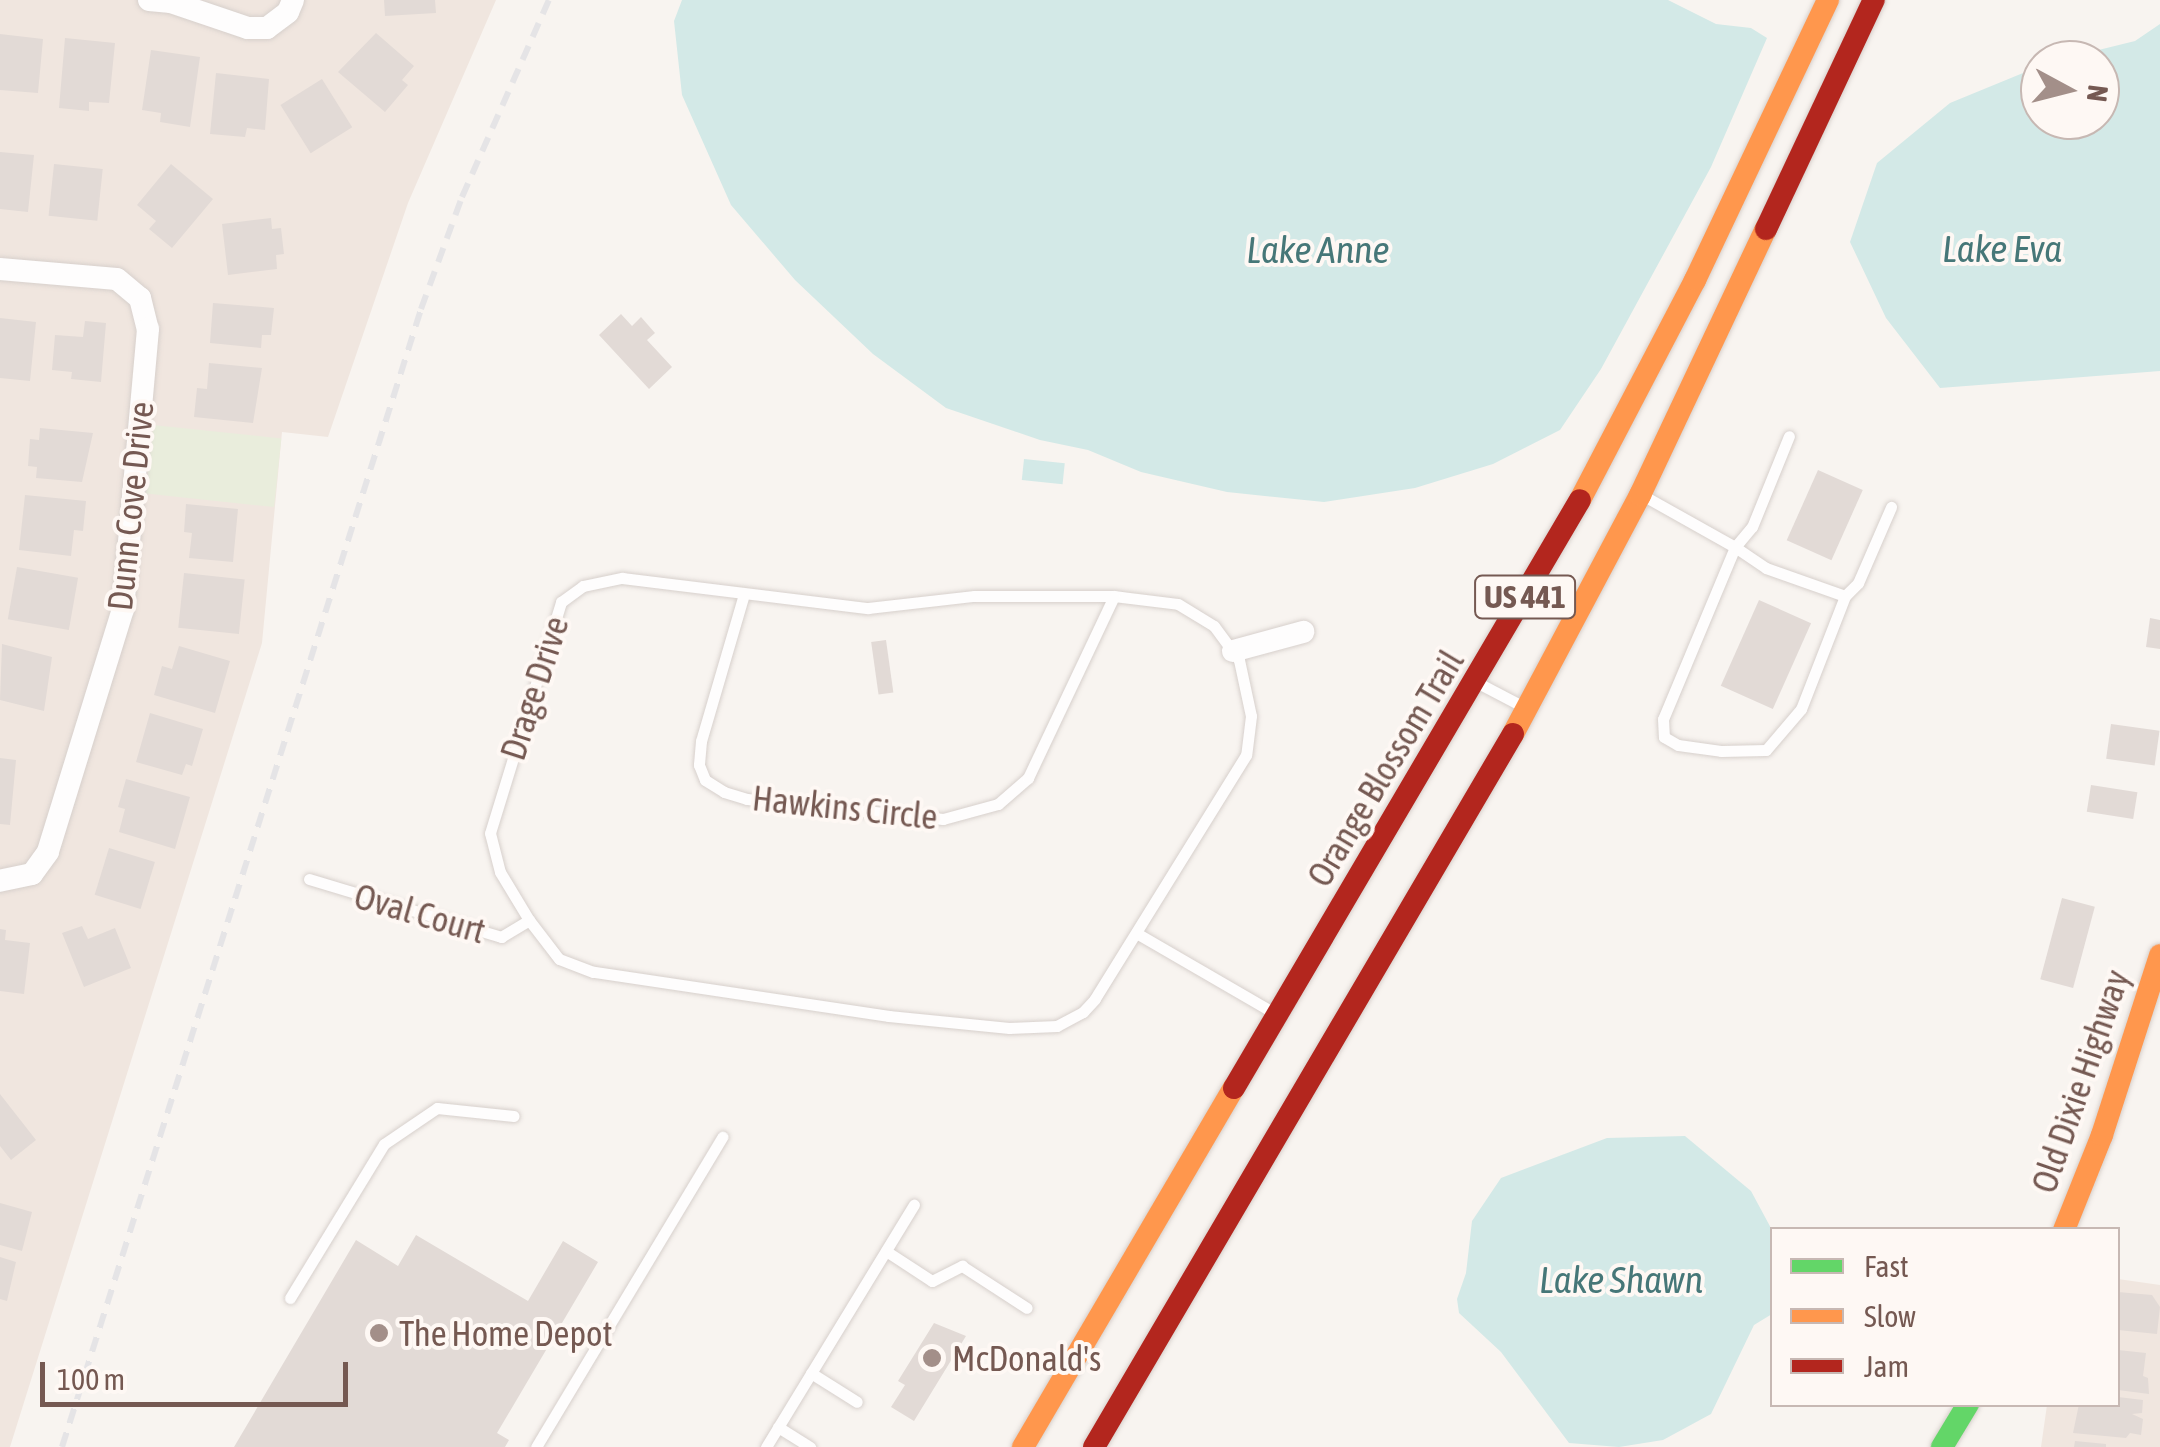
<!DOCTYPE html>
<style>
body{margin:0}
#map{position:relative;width:2160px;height:1447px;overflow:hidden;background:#f8f4f0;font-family:"Asap Condensed",sans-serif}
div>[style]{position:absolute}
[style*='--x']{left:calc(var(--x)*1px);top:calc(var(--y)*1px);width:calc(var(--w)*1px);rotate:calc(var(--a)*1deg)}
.residential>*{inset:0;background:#f0e6df}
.green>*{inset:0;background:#e9eddc;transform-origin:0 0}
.water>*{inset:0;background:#d3e9e7;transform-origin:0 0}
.building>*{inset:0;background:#e2dad6;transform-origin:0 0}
.roads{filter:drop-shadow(0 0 2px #d7d0cc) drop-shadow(0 0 2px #d7d0cc)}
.lane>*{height:11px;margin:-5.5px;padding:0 5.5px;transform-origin:5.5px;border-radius:5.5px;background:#fefdfd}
.street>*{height:22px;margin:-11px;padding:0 11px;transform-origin:11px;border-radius:11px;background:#fefdfd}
.fast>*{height:22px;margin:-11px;padding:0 11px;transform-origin:11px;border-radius:11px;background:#63d668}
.slow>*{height:22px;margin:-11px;padding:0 11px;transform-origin:11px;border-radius:11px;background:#ff974d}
.jam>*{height:22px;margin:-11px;padding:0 11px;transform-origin:11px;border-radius:11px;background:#b3261e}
.rail>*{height:6px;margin-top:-3px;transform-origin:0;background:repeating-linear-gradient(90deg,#e5e4e6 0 15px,transparent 0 25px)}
.dots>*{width:28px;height:28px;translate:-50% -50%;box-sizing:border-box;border:5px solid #fef8f4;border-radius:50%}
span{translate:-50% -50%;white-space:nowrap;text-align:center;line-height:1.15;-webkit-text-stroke:8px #fef8f4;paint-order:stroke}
.shield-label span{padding:2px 8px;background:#fef8f4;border:2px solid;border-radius:8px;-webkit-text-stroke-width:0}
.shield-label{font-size:32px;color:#755952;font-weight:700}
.street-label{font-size:35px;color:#755952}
.poi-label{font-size:35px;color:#755952}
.left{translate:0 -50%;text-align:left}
.water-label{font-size:38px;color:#467778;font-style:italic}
.legend{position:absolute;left:1770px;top:1227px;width:350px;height:180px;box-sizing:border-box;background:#fef8f4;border:2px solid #c7b8b3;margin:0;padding:12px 18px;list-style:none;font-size:30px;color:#755952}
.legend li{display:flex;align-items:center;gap:20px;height:50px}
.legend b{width:50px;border:2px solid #c7b8b3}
.north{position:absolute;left:2020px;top:40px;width:100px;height:100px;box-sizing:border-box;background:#fef8f4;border:2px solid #c7b8b3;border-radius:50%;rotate:97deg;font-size:28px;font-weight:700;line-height:40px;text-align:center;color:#755952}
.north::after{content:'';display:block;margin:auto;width:35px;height:45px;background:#a38f89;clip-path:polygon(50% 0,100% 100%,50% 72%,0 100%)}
.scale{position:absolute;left:40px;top:1362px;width:308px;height:45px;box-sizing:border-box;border:5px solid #755952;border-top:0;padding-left:12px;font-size:30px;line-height:35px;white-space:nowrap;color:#755952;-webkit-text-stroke:8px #fef8f4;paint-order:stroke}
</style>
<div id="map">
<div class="residential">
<i style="clip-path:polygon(0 0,496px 0,408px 203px,328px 437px,282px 432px,262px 643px,10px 1447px,0 1447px)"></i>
<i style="clip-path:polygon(2118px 1279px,2160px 1285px,2160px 1447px,2041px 1447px,2047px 1405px,2118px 1404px)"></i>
</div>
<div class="green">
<i style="left:153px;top:425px;width:129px;height:69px;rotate:6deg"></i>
</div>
<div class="water">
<i style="clip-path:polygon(682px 0,1668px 0,1716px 24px,1751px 28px,1767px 38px,1711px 167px,1601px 369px,1560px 430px,1493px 464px,1415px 488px,1324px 502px,1227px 492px,1141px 472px,1088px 450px,1040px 440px,946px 408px,873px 354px,795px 280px,731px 205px,682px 95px,674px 21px)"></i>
<i style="clip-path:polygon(2160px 24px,2160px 371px,1940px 388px,1886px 318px,1850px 242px,1877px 163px,1950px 103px,2040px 66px,2040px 120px,2100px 120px,2100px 60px,2058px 60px,2135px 41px)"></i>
<i style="left:1024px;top:459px;width:41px;height:21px;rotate:6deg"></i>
<i style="clip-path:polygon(1685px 1136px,1751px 1191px,1772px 1230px,1772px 1314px,1754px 1325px,1711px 1414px,1663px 1440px,1619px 1447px,1569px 1443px,1501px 1352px,1459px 1313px,1457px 1299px,1466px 1273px,1472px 1221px,1501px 1178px,1607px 1138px)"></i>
</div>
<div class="building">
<i style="clip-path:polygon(384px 0,435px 0,436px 13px,385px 16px)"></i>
<i style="clip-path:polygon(376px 33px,414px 66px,402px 80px,408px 85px,385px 112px,338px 72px)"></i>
<i style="clip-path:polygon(0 34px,43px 39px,38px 93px,0 90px)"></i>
<i style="clip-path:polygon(65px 38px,115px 43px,109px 103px,89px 102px,89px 111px,59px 108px)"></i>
<i style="clip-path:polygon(151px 50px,200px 57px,190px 127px,160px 122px,161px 113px,142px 110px)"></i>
<i style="clip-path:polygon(216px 73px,269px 79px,265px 130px,247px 128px,245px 137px,210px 134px)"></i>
<i style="left:322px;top:79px;width:57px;height:49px;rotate:58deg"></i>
<i style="clip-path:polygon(0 152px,34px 155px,28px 212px,0 209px)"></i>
<i style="left:54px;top:164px;width:49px;height:52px;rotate:6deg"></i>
<i style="clip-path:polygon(171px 164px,213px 199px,172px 248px,149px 229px,156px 221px,137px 205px)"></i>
<i style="clip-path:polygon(271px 218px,272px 229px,281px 228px,284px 254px,276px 255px,277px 269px,228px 275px,222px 224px)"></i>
<i style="clip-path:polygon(213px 303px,274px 308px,271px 335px,262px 335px,261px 348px,210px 343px)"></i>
<i style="clip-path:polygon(621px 314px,632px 326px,641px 317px,655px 333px,647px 340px,672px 367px,649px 389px,599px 335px)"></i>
<i style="clip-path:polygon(0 318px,36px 322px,30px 381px,0 378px)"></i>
<i style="clip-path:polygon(85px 321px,106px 323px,101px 382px,71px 379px,72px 372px,52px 370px,55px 335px,83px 337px)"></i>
<i style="clip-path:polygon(209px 363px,262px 368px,253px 423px,194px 417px,197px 388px,207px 389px)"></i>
<i style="clip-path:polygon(40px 428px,93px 433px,82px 482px,36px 478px,37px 467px,28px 466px,30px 439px,39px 440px)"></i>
<i style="left:1818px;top:470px;width:49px;height:77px;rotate:24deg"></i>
<i style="clip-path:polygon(25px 495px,86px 501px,83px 531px,74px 530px,71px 556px,19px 550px)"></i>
<i style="clip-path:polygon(186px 504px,238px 509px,233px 562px,189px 558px,192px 533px,184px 532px)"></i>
<i style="left:17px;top:567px;width:62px;height:53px;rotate:10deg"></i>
<i style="left:184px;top:573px;width:61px;height:55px;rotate:6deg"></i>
<i style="left:1759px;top:600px;width:57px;height:94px;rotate:24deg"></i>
<i style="clip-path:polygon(2150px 618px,2160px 620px,2160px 649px,2146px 647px)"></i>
<i style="left:886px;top:640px;width:53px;height:15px;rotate:82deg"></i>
<i style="clip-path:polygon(2px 644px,52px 657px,44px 711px,0 700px)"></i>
<i style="clip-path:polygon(179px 646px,230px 661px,215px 713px,154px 695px,162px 666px,172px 669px)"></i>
<i style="clip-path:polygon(150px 713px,203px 729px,192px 766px,186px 764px,182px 775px,136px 762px)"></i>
<i style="left:2111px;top:724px;width:49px;height:35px;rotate:8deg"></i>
<i style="clip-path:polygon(0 758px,16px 760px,10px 825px,0 824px)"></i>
<i style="clip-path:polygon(126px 779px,190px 797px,175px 849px,119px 832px,125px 809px,118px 807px)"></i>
<i style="left:2091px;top:785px;width:47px;height:27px;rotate:9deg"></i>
<i style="left:109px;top:848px;width:48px;height:49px;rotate:17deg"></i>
<i style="left:2062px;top:898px;width:34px;height:84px;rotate:15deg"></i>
<i style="clip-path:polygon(82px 926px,88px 939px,115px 928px,131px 968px,84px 987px,62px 933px)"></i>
<i style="clip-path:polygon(0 929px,6px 930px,5px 940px,30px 943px,24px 994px,0 991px)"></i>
<i style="clip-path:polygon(0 1094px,36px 1140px,11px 1160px,0 1146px)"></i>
<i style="clip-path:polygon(0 1203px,32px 1212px,22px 1251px,0 1245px)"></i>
<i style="clip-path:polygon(416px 1235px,528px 1301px,563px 1241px,598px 1262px,497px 1433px,509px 1440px,505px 1447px,234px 1447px,356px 1240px,398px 1266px)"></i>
<i style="clip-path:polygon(0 1257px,16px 1262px,7px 1301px,0 1299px)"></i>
<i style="clip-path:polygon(2118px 1292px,2152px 1295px,2160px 1307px,2157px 1334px,2118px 1330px)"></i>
<i style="clip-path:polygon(934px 1323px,966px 1336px,914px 1421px,891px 1407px,905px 1385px,898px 1381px)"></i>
<i style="clip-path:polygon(2118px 1350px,2146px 1353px,2143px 1376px,2148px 1378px,2149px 1394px,2118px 1390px)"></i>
<i style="clip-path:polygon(2118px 1397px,2143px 1400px,2142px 1413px,2132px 1414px,2143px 1419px,2141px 1435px,2130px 1433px,2126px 1438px,2073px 1433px,2079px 1404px,2118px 1404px)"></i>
<i style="clip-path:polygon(2075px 1441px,2106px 1444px,2106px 1447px,2074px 1447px)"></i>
</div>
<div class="roads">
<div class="lane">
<i style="--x:1644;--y:496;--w:104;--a:29.3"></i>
<i style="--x:1735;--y:547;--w:186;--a:112.7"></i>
<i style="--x:1663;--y:719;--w:18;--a:87"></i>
<i style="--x:1664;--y:737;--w:16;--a:30"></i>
<i style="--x:1678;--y:745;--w:43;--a:7.9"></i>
<i style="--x:1721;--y:751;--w:45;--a:-1.3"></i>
<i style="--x:1766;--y:750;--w:54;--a:-49.5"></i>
<i style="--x:1801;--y:709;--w:121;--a:-68.7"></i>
<i style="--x:1845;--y:596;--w:84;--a:-160.5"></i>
<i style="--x:1766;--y:568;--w:37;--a:-146"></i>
<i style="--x:1735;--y:547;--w:26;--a:-50"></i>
<i style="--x:1752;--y:527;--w:98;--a:-67.9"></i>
<i style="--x:622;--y:578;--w:248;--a:7"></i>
<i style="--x:868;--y:608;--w:107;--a:-6.5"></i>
<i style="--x:974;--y:596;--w:140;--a:0"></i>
<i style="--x:1114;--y:596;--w:64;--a:7.1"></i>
<i style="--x:1178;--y:604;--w:42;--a:31.4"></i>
<i style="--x:1214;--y:626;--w:42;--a:53.7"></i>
<i style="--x:1239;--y:660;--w:57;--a:77.9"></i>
<i style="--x:1251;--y:716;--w:39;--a:97"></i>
<i style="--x:1246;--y:755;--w:287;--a:121.8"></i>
<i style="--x:1095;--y:999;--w:18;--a:133"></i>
<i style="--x:1083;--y:1012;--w:30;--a:152"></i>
<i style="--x:1057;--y:1026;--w:48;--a:177.6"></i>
<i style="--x:1009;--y:1028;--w:121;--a:-174.3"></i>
<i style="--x:889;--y:1016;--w:299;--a:-171.5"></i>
<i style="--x:593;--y:972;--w:36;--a:-159"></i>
<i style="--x:559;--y:959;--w:49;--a:-127.6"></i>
<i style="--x:529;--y:920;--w:56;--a:-121.1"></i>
<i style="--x:500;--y:872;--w:40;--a:-104.4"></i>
<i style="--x:490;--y:833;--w:242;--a:-72.9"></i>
<i style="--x:561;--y:602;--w:27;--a:-36"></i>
<i style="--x:583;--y:586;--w:40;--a:-12"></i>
<i style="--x:744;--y:594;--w:153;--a:106.3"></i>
<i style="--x:701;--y:741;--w:24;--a:95"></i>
<i style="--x:699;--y:765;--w:16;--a:68"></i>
<i style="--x:705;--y:780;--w:22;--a:32"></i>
<i style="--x:724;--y:792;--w:24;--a:17"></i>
<i style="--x:747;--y:799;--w:197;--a:5.8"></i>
<i style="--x:943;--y:819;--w:57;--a:-15.3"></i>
<i style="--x:998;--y:804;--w:40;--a:-41"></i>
<i style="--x:1028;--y:778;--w:201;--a:-64.7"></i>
<i style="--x:1845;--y:596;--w:18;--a:-45"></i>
<i style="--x:1858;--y:583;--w:83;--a:-66.5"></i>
<i style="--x:1478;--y:683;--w:52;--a:27.6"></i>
<i style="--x:309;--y:879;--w:201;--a:16.8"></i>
<i style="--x:501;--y:937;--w:33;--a:-31"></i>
<i style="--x:1138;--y:934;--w:154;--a:30.1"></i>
<i style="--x:886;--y:1251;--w:55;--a:33.1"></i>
<i style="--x:932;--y:1281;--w:34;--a:-27"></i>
<i style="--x:962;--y:1266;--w:77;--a:32.9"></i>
<i style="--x:290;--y:1298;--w:180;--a:-58.6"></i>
<i style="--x:384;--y:1144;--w:64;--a:-34.2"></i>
<i style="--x:437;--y:1108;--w:77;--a:5.9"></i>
<i style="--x:811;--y:1373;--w:54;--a:32.2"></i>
<i style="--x:778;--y:1427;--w:38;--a:32"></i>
<i style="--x:536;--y:1447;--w:362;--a:-59"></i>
<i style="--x:766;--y:1447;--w:284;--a:-58.6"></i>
</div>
<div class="street">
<i style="--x:149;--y:0;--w:22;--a:5"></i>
<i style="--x:171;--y:2;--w:81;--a:18.7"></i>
<i style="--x:248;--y:28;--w:19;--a:0"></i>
<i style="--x:267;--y:28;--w:26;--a:-37"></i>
<i style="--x:288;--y:12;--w:13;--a:-67"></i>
<i style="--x:0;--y:269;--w:117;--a:4.9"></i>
<i style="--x:117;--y:279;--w:30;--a:40"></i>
<i style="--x:140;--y:298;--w:32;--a:76"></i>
<i style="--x:148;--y:329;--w:281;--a:95.1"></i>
<i style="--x:123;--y:609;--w:254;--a:107.2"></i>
<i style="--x:48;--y:852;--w:27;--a:126"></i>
<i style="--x:32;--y:874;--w:33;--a:168"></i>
<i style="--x:1233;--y:651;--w:73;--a:-15.2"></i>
</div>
<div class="fast">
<i style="--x:1942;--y:1447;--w:50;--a:-58.8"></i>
</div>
<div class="slow">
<i style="--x:1580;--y:500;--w:248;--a:-62.4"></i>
<i style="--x:1695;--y:280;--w:310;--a:-64.6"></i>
<i style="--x:1513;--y:734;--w:271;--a:-62"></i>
<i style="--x:1640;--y:495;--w:294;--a:-64.7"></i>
<i style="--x:2064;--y:1230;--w:102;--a:-68.2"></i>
<i style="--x:2102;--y:1135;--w:189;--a:-72.1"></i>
<i style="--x:1023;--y:1447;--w:416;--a:-59.6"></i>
</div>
<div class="jam">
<i style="--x:1766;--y:229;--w:253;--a:-64.8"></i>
<i style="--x:1234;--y:1088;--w:682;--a:-59.53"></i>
<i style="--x:1094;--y:1447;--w:827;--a:-59.56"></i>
</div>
</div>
<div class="rail">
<i style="--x:62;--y:1447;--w:1193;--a:-72.49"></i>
<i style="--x:421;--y:309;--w:119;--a:-69.9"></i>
<i style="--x:462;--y:197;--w:215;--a:-66.2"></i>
</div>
<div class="dots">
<i style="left:379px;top:1333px;background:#a38f89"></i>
<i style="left:932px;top:1358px;background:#a38f89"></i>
</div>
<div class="shield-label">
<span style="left:1525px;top:597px">US 441</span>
</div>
<div class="street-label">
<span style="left:130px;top:506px;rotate:-84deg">Dunn Cove Drive</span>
<span style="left:534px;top:688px;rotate:-72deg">Drage Drive</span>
<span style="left:1385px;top:768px;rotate:-59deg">Orange Blossom Trail</span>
<span style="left:845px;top:807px;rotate:6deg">Hawkins Circle</span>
<span style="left:420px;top:913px;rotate:16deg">Oval Court</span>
<span style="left:2080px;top:1081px;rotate:-71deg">Old Dixie Highway</span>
</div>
<div class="poi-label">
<span class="left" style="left:399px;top:1333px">The Home Depot</span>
<span class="left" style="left:952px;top:1358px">McDonald's</span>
</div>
<div class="water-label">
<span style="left:2002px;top:249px">Lake Eva</span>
<span style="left:1318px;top:250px">Lake Anne</span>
<span style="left:1621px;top:1280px">Lake Shawn</span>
</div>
<ul class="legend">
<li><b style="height:12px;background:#63d668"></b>Fast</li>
<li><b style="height:12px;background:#ff974d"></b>Slow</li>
<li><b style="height:12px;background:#b3261e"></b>Jam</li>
</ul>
<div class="north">N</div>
<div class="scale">100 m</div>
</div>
